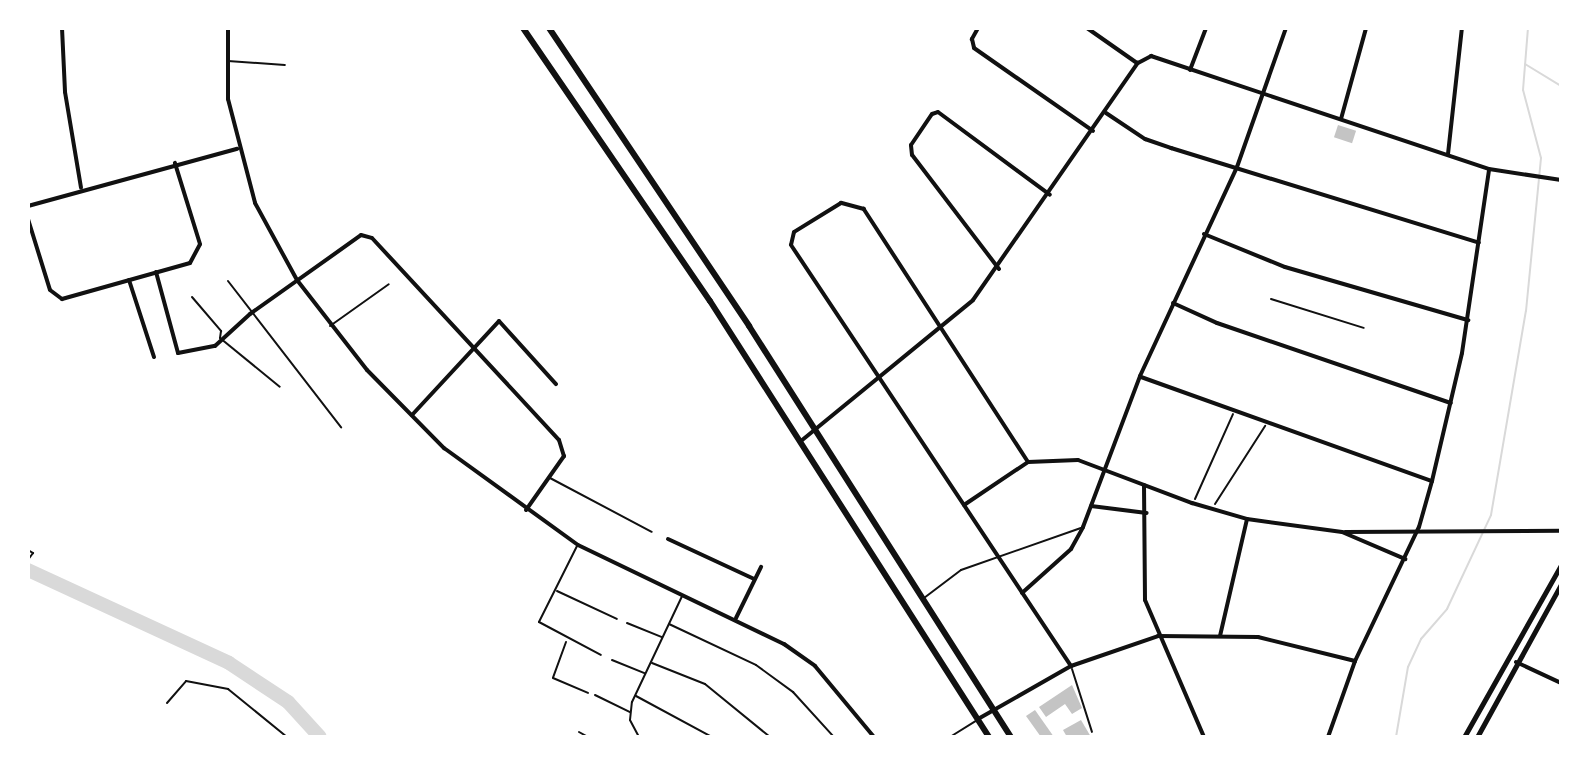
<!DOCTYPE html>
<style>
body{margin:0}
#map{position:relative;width:1589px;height:765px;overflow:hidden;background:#fff;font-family:Signika,sans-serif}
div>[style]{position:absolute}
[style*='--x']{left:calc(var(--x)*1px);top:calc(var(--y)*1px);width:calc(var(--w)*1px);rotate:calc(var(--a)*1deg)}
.stream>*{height:2px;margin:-1px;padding:0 1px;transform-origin:1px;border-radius:1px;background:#d9d9d9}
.river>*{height:14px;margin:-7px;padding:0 7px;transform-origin:7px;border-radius:7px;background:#d9d9d9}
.building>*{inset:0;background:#c4c4c4;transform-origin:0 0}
.path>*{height:2px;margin:-1px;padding:0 1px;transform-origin:1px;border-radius:1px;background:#111}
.service>*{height:2px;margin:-1px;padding:0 1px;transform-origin:1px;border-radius:1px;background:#111}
.minor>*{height:4px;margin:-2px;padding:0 2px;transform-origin:2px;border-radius:2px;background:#111}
.tertiary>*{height:5px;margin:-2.5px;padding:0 2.5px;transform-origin:2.5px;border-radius:2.5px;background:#111}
.secondary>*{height:6px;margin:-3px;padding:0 3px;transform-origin:3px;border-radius:3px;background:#111}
span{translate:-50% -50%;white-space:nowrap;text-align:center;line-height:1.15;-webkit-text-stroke:7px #fff;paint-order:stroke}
.frame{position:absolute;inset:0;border:30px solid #fff;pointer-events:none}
</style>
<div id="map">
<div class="stream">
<i style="--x:1525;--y:64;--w:42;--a:31.4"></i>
<i style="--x:1396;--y:737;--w:71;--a:-80.3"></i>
<i style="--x:1408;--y:667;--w:31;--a:-65"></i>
<i style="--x:1421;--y:639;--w:40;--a:-49"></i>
<i style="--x:1447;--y:609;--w:104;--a:-64.9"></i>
<i style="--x:1491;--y:515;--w:207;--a:-80.3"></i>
<i style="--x:1526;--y:311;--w:154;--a:-84.4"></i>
<i style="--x:1541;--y:158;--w:70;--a:-104.8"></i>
<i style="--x:1523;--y:90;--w:62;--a:-85.4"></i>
</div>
<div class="river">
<i style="--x:28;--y:570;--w:221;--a:24.8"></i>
<i style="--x:229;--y:663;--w:71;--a:33.5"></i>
<i style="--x:288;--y:702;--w:47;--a:47.6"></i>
</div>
<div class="building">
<i style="left:1338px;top:125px;width:19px;height:13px;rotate:18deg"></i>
<i style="clip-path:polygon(1072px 685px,1082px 708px,1072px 714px,1065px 704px,1046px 717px,1039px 707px)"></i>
<i style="clip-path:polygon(1035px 710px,1054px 737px,1041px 737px,1026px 716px)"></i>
<i style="clip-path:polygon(1081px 720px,1091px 737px,1067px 737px,1063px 730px)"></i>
</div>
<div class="path">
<i style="--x:1195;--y:499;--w:93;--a:-65.9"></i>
<i style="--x:1215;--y:504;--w:93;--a:-57.3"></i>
</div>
<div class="service">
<i style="--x:228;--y:61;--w:57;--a:4"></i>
<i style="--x:228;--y:281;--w:185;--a:52.3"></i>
<i style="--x:192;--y:297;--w:45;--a:49.5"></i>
<i style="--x:221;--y:331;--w:7;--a:98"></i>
<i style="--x:220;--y:338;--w:77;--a:39.2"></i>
<i style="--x:1271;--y:299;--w:97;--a:17.3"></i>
<i style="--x:330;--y:326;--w:72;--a:-35.4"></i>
<i style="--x:550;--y:478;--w:115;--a:27.9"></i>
<i style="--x:577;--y:546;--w:85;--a:116.6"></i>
<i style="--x:539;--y:622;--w:70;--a:28"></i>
<i style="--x:28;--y:550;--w:6;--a:31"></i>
<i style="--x:33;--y:553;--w:9;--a:126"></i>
<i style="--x:557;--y:591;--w:66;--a:25"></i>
<i style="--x:924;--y:598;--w:46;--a:-37.1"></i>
<i style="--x:961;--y:570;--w:127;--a:-19.3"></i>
<i style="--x:627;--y:623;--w:37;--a:22"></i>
<i style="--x:669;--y:624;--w:96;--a:25.2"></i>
<i style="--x:756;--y:665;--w:46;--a:36.1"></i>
<i style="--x:793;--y:692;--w:61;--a:47.7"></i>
<i style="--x:566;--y:642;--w:38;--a:110"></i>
<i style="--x:553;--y:678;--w:38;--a:23"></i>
<i style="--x:612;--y:660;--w:35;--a:22"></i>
<i style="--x:652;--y:663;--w:57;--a:21.6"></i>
<i style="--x:705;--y:684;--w:84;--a:39.2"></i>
<i style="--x:1072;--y:669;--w:66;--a:72.4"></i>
<i style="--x:595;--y:695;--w:39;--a:26"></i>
<i style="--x:636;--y:696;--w:86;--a:28.3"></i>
<i style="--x:167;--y:703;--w:29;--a:-49"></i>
<i style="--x:186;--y:681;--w:43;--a:10.8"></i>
<i style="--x:228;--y:689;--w:76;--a:39.1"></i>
<i style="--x:579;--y:732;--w:10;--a:29"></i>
<i style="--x:639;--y:737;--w:19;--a:-118"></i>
<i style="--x:630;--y:720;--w:18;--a:-84"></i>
<i style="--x:632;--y:702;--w:117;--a:-64.7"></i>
<i style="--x:950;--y:737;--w:31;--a:-32"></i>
</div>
<div class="minor">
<i style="--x:62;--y:28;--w:64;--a:87.3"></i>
<i style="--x:65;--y:92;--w:97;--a:80.5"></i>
<i style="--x:228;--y:28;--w:71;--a:90"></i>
<i style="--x:228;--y:99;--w:107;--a:75.4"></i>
<i style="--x:255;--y:203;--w:88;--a:61.4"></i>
<i style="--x:297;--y:280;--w:114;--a:52.1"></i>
<i style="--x:367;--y:370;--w:110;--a:45.4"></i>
<i style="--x:444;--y:448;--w:165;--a:35.9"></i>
<i style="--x:578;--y:545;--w:229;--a:25.7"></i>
<i style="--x:784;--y:644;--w:38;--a:35"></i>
<i style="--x:815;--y:666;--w:92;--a:50.3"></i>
<i style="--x:978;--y:28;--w:13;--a:119"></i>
<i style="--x:972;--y:39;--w:9;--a:77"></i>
<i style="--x:974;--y:48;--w:145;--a:34.9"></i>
<i style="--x:1087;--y:28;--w:61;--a:35"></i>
<i style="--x:1190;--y:70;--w:45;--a:-69.1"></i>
<i style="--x:1106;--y:113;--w:47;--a:33.7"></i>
<i style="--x:1145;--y:139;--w:28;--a:19"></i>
<i style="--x:1171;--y:148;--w:322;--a:17.1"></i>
<i style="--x:1341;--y:119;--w:94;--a:-74.6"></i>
<i style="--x:1448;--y:154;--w:127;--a:-83.7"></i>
<i style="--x:28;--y:206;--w:217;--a:-15.3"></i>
<i style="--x:28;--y:219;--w:74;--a:72.8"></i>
<i style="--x:50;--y:290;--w:15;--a:37"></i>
<i style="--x:62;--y:299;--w:133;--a:-15.7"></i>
<i style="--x:190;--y:263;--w:21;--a:-62"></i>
<i style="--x:200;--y:244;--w:85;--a:-107.2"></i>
<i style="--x:1204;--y:234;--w:87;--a:22.2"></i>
<i style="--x:1285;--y:267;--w:191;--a:16.2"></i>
<i style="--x:999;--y:269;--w:143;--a:-127.3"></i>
<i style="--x:912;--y:155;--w:10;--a:-96"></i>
<i style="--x:911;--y:145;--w:37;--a:-56"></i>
<i style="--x:932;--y:114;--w:6;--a:-18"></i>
<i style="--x:938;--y:112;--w:139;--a:36.5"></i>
<i style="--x:156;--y:272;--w:84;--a:74.8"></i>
<i style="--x:178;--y:353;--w:38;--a:-11"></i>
<i style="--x:215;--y:346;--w:47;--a:-42.4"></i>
<i style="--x:250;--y:314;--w:136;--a:-35.4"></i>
<i style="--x:361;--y:235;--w:11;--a:15"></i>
<i style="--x:372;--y:238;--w:275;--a:47.2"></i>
<i style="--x:559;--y:440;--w:17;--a:73"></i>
<i style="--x:564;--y:456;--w:66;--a:125.1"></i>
<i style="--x:129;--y:280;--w:81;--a:72"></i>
<i style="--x:1173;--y:303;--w:48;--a:24.4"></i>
<i style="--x:1217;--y:323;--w:247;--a:18.9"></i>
<i style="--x:1141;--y:377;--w:309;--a:19.7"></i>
<i style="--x:412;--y:415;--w:128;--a:-47.2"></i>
<i style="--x:499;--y:321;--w:85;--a:47.9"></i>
<i style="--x:801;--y:441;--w:222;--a:-39.3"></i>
<i style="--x:973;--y:300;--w:289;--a:-55.2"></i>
<i style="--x:1138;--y:63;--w:15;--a:-28"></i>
<i style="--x:1151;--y:56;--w:356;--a:18.5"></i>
<i style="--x:1489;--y:169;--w:73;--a:8.7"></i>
<i style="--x:1028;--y:462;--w:302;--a:-123"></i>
<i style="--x:864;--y:209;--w:24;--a:-165"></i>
<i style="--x:841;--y:203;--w:55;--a:148.3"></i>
<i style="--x:794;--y:232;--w:13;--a:103"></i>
<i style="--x:791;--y:245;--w:506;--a:56.37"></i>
<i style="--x:1144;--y:485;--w:115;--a:89.5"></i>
<i style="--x:1145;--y:600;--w:149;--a:66.7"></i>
<i style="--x:964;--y:505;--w:77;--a:-33.9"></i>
<i style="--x:1028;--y:462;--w:50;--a:-2.3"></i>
<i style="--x:1078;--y:460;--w:122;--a:20.7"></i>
<i style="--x:1192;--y:503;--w:57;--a:16.2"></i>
<i style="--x:1247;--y:519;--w:96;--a:7.8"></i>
<i style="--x:1342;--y:532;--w:69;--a:23.2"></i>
<i style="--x:1091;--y:506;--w:56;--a:7.1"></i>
<i style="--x:1345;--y:532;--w:216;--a:-0.3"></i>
<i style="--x:668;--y:539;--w:95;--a:24.9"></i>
<i style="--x:1022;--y:593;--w:66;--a:-41.9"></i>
<i style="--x:1071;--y:549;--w:25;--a:-61"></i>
<i style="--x:1083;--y:527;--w:161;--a:-69.3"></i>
<i style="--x:1140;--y:376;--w:230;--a:-65.1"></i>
<i style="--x:1237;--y:167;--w:147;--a:-70.6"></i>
<i style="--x:736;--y:618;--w:57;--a:-63.9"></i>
<i style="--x:1220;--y:636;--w:120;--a:-77"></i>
<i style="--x:1516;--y:662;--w:50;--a:25"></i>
<i style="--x:978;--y:719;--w:107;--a:-29.7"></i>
<i style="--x:1071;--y:666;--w:92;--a:-19"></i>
<i style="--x:1158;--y:636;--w:100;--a:0.6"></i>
<i style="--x:1258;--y:637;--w:100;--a:13.9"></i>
<i style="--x:1328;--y:737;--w:81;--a:-70.4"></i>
<i style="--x:1355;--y:661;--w:148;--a:-64.5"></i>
<i style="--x:1419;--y:527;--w:48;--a:-74.2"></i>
<i style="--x:1432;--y:481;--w:131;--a:-76.8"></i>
<i style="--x:1462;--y:353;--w:185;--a:-81.6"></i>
</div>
<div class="tertiary">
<i style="--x:1464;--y:737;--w:197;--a:-60.6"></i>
<i style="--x:1477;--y:737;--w:175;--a:-61.2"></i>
</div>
<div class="secondary">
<i style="--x:523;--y:28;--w:331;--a:55.6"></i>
<i style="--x:710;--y:301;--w:518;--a:57.38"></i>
<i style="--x:549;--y:28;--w:359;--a:56.1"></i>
<i style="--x:749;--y:326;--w:487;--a:57.5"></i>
</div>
<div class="frame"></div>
</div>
